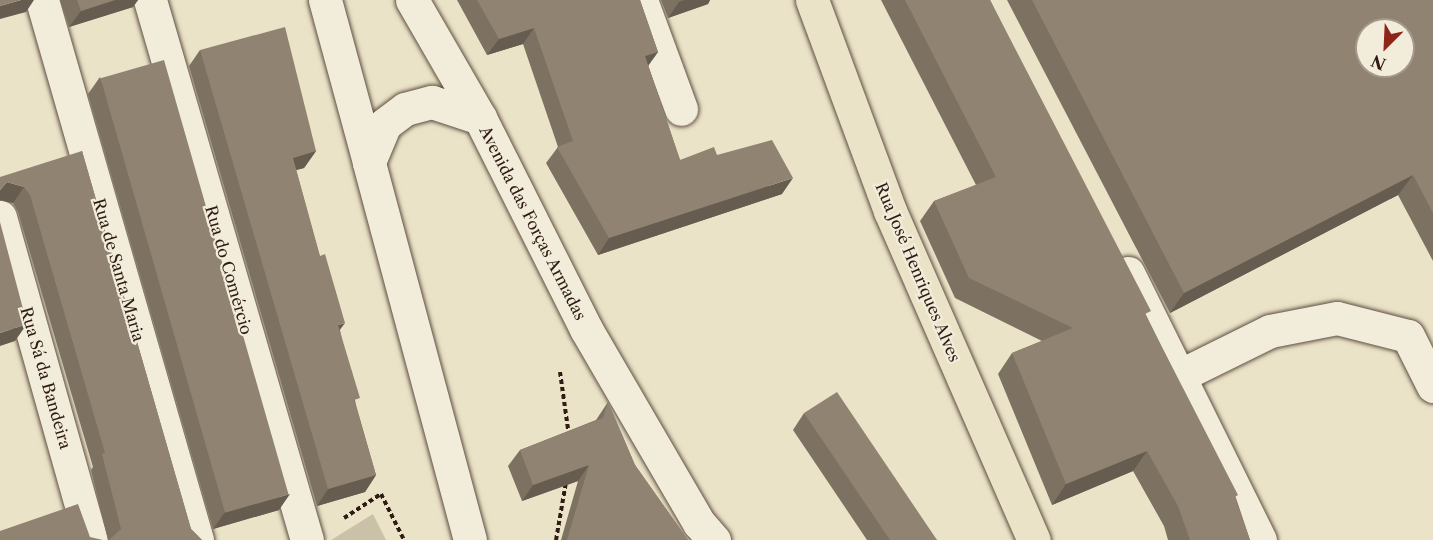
<!DOCTYPE html>
<meta charset="utf-8">
<style>
body{margin:0}
#map{position:relative;width:1433px;height:540px;overflow:hidden;background:#ebe3c7;font-family:"Libre Caslon Text",serif}
div>[style]{position:absolute}
[style*='--x']{left:calc(var(--x)*1px);top:calc(var(--y)*1px);width:calc(var(--w)*1px);rotate:calc(var(--a)*1deg)}
.green>*{inset:0;background:#cbc1a9}
.path>*{height:4px;margin-top:-2px;transform-origin:0;background:repeating-linear-gradient(90deg,#301c15 0 4.5px,transparent 0 7.5px)}
.roads{filter:drop-shadow(0 0 2px #5f4e42) drop-shadow(0 0 2px #5f4e42)}
.minor>*{height:33px;margin:-16.5px;padding:0 16.5px;transform-origin:16.5px;border-radius:16.5px;background:#f2eddb}
.major>*{height:33px;margin:-16.5px;padding:0 16.5px;transform-origin:16.5px;border-radius:16.5px;background:#ebe3c7}
.wall>*{inset:0;background:#7d7162}
.shaded-wall>*{inset:0;background:#665c50}
.building>*{inset:0;background:#918372;transform-origin:0 0}
span{translate:-50% -50%;white-space:nowrap;text-align:center;line-height:1.15;-webkit-text-stroke:4.5px #f2eddb;paint-order:stroke}
.street-label{font-size:16px;color:#301c15}
.north{position:absolute;left:1355px;top:18px;width:60px;height:60px;box-sizing:border-box;background:#f2eddb;border:2px solid #a4998c;border-radius:50%;rotate:204deg;font-size:16px;font-weight:700;line-height:24px;text-align:center;color:#301c15}
.north::after{content:'';display:block;margin:auto;width:21px;height:27px;background:#8f2418;clip-path:polygon(50% 0,100% 100%,50% 72%,0 100%)}
</style>
<div id="map">
<div class="green">
<i style="clip-path:polygon(373px 514px,386px 540px,331px 540px)"></i>
</div>
<div class="path">
<i style="--x:560;--y:372;--w:65;--a:82"></i>
<i style="--x:344;--y:518;--w:44;--a:-33"></i>
<i style="--x:381;--y:494;--w:51;--a:63.4"></i>
<i style="--x:556;--y:540;--w:59;--a:-80.2"></i>
</div>
<div class="roads">
<div class="minor">
<i style="--x:42;--y:0;--w:562;--a:73.98"></i>
<i style="--x:150;--y:0;--w:562;--a:73.79"></i>
<i style="--x:325;--y:0;--w:168;--a:74.8"></i>
<i style="--x:412;--y:0;--w:136;--a:60"></i>
<i style="--x:480;--y:118;--w:236;--a:63.3"></i>
<i style="--x:586;--y:329;--w:225;--a:59.8"></i>
<i style="--x:699;--y:523;--w:23;--a:49"></i>
<i style="--x:641;--y:0;--w:116;--a:69.8"></i>
<i style="--x:0;--y:217;--w:336;--a:74.3"></i>
<i style="--x:1128;--y:273;--w:298;--a:63.7"></i>
<i style="--x:1181;--y:375;--w:99;--a:-26.3"></i>
<i style="--x:1270;--y:331;--w:68;--a:-11"></i>
<i style="--x:1337;--y:318;--w:73;--a:14.2"></i>
<i style="--x:1408;--y:336;--w:56;--a:63.4"></i>
<i style="--x:470;--y:540;--w:391;--a:-105"></i>
<i style="--x:369;--y:162;--w:41;--a:-67.2"></i>
<i style="--x:385;--y:124;--w:25;--a:-37"></i>
<i style="--x:405;--y:109;--w:28;--a:-15"></i>
<i style="--x:432;--y:102;--w:51;--a:18.4"></i>
</div>
<div class="major">
<i style="--x:812;--y:0;--w:225;--a:69.7"></i>
<i style="--x:890;--y:211;--w:359;--a:66.4"></i>
</div>
</div>
<div class="wall">
<i style="clip-path:polygon(60px 0,138px 0,133px 7px,69px 27px)"></i>
<i style="clip-path:polygon(457px 0,640px 0,658px 52px,648px 65px,680px 160px,717px 155px,782px 194px,598px 255px,546px 163px,558px 147px,523px 44px,487px 55px)"></i>
<i style="clip-path:polygon(661px 0,710px 0,708px 4px,668px 18px)"></i>
<i style="clip-path:polygon(881px 0,990px 0,1147px 317px,1236px 498px,1250px 540px,1168px 540px,1164px 526px,1133px 471px,1052px 505px,998px 374px,1012px 353px,1042px 341px,955px 298px,920px 221px,934px 201px,976px 185px)"></i>
<i style="clip-path:polygon(1007px 0,1433px 0,1433px 261px,1398px 195px,1170px 313px)"></i>
<i style="clip-path:polygon(200px 50px,316px 151px,304px 168px,296px 170px,340px 330px,356px 405px,376px 475px,365px 492px,317px 506px,189px 66px)"></i>
<i style="clip-path:polygon(100px 77px,279px 510px,213px 529px,88px 94px)"></i>
<i style="clip-path:polygon(82px 151px,191px 529px,202px 540px,108px 540px,91px 470px,93px 467px,18px 212px,13px 203px,0 200px)"></i>
<i style="clip-path:polygon(608px 402px,635px 465px,688px 540px,561px 540px,578px 481px,522px 501px,508px 466px,520px 450px,596px 420px)"></i>
<i style="clip-path:polygon(804px 413px,937px 540px,867px 540px,793px 430px)"></i>
</div>
<div class="shaded-wall">
<i style="clip-path:polygon(21px 0,34px 0,26px 12px,0 19px,0 6px)"></i>
<i style="clip-path:polygon(115px 0,138px 0,133px 7px,69px 27px,81px 11px)"></i>
<i style="clip-path:polygon(685px 0,710px 0,708px 4px,668px 18px,679px 2px)"></i>
<i style="clip-path:polygon(534px 28px,523px 44px,487px 55px,499px 39px)"></i>
<i style="clip-path:polygon(658px 52px,646px 69px,645px 56px)"></i>
<i style="clip-path:polygon(316px 151px,304px 168px,281px 174px,293px 158px)"></i>
<i style="clip-path:polygon(1413px 175px,1398px 195px,1170px 313px,1184px 293px)"></i>
<i style="clip-path:polygon(793px 178px,782px 194px,598px 255px,609px 238px)"></i>
<i style="clip-path:polygon(7px 182px,24px 187px,13px 203px,0 200px,0 190px)"></i>
<i style="clip-path:polygon(345px 323px,333px 339px,338px 325px)"></i>
<i style="clip-path:polygon(27px 324px,15px 341px,0 346px,0 333px)"></i>
<i style="clip-path:polygon(1147px 451px,1133px 471px,1052px 505px,1066px 484px)"></i>
<i style="clip-path:polygon(589px 465px,578px 481px,522px 501px,533px 485px)"></i>
<i style="clip-path:polygon(376px 475px,365px 492px,317px 506px,328px 489px)"></i>
<i style="clip-path:polygon(290px 494px,279px 510px,213px 529px,225px 512px)"></i>
</div>
<div class="building">
<i style="clip-path:polygon(0 0,21px 0,0 6px)"></i>
<i style="clip-path:polygon(77px 0,115px 0,81px 11px)"></i>
<i style="clip-path:polygon(477px 0,640px 0,658px 52px,645px 56px,680px 160px,714px 147px,717px 155px,772px 140px,793px 178px,609px 238px,557px 147px,573px 141px,534px 28px,499px 39px)"></i>
<i style="clip-path:polygon(905px 0,990px 0,1151px 311px,1145px 314px,1238px 495px,1235px 497px,1250px 540px,1190px 540px,1178px 506px,1147px 451px,1066px 484px,1012px 353px,1073px 328px,969px 278px,934px 201px,996px 177px)"></i>
<i style="clip-path:polygon(evenodd,1032px 0,1433px 0,1433px 213px,1413px 175px,1184px 293px,1032px 0,1367px 30px,1403px 30px,1403px 66px,1367px 66px,1367px 30px)"></i>
<i style="clip-path:polygon(285px 27px,316px 151px,293px 158px,320px 256px,325px 254px,345px 323px,338px 325px,360px 398px,354px 400px,376px 475px,328px 489px,200px 50px)"></i>
<i style="left:164px;top:60px;width:452px;height:66px;rotate:74deg"></i>
<i style="clip-path:polygon(82px 151px,191px 529px,202px 540px,109px 540px,121px 529px,102px 454px,105px 453px,30px 195px,24px 187px,7px 182px,0 190px,0 177px)"></i>
<i style="clip-path:polygon(0 222px,27px 324px,0 333px)"></i>
<i style="clip-path:polygon(837px 392px,937px 540px,890px 540px,804px 413px)"></i>
<i style="clip-path:polygon(608px 402px,635px 465px,688px 540px,567px 540px,589px 465px,533px 485px,520px 450px,603px 418px)"></i>
<i style="clip-path:polygon(78px 504px,90px 537px,103px 540px,0 540px,0 531px)"></i>
</div>
<div class="street-label">
<span style="left:533px;top:223px;rotate:63deg">Avenida das Forças Armadas</span>
<span style="left:119px;top:270px;rotate:74deg">Rua de Santa Maria</span>
<span style="left:229px;top:270px;rotate:74deg">Rua do Comércio</span>
<span style="left:918px;top:272px;rotate:67deg">Rua José Henriques Alves</span>
<span style="left:46px;top:378px;rotate:74deg">Rua Sá da Bandeira</span>
</div>
<div class="north">N</div>
</div>
